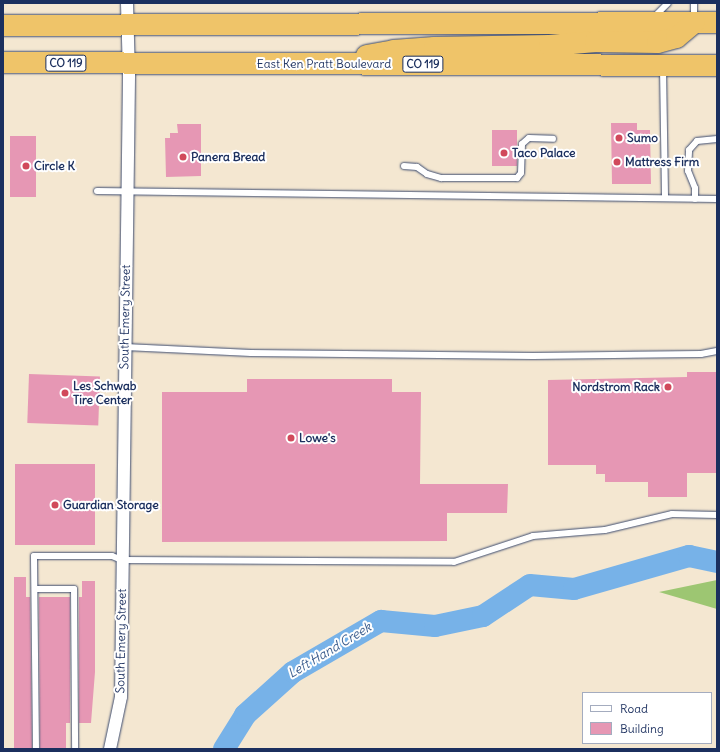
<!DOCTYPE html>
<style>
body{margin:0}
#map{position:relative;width:720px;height:752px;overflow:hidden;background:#f4e7d1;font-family:Delius,sans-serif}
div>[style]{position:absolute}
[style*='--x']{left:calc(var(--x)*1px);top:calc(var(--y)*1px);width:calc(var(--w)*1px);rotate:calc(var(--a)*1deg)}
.green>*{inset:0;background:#9dc672}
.river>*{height:22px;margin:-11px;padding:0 11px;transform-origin:11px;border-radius:11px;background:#77b2e8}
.building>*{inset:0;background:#e697b4;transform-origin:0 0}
.roads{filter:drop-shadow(0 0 1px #3c4b6f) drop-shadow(0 0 1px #3c4b6f)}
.lane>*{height:6px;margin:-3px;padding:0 3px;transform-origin:3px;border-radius:3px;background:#fff}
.street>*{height:12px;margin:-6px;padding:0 6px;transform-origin:6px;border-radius:6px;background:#fff}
.highway>*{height:21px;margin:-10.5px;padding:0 10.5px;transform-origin:10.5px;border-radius:10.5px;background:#efc469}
.dots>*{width:11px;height:11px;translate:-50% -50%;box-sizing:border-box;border:2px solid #fff;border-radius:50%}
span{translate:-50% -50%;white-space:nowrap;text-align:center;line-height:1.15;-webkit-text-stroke:4px #fff;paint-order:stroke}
.shield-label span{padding:1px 3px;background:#fff;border:1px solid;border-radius:3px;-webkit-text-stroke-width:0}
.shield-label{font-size:11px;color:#1b2f5e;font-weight:700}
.street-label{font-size:12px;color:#1b2f5e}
.poi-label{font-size:12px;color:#1b2f5e;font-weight:700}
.left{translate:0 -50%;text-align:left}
.right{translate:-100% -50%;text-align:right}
.water-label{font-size:13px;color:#3b5d8e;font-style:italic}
.frame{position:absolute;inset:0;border:4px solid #1b2f5e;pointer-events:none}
.legend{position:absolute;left:582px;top:692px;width:130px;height:52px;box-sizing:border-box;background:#fff;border:1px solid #a4acbf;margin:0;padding:5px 7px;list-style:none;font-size:12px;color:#1b2f5e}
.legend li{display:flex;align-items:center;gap:8px;height:20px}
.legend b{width:20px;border:1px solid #a4acbf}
</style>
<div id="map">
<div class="green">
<i style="clip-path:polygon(717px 580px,717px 609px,659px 592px)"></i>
</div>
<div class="river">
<i style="--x:224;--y:749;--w:40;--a:-58"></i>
<i style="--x:245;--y:715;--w:64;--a:-41.9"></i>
<i style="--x:293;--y:672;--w:102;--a:-30.1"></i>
<i style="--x:381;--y:621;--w:54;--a:5.3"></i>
<i style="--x:435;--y:626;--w:49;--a:-11.8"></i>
<i style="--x:483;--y:616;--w:56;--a:-33.4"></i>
<i style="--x:530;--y:585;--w:44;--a:5.2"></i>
<i style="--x:574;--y:589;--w:120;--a:-16"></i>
<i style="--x:689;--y:556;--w:29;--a:12"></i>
</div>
<div class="building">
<i style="clip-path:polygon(611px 123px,637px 123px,637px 130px,650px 130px,651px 184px,612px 184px)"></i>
<i style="clip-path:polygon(177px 124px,201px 124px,201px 176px,166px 177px,165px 138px,170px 138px,170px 133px,178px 133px)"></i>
<i style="left:492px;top:130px;width:25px;height:36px"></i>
<i style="left:10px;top:136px;width:26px;height:61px"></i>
<i style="clip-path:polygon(687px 372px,717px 372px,717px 473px,687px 473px,687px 497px,648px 497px,648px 482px,605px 482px,605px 474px,596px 474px,596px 465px,548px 465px,548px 380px,687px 377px)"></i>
<i style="left:29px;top:374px;width:71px;height:49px;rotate:2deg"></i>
<i style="clip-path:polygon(247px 379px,392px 379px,392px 392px,421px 392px,420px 484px,508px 484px,507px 513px,447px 513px,447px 541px,162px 542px,162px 392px,247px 392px)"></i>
<i style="left:15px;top:464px;width:80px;height:81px"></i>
<i style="clip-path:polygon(14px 577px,26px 577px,26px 597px,30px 597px,32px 749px,14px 749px)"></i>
<i style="clip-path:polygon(82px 581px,95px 581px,95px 672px,91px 723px,79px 723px,79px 597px,82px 597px)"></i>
<i style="clip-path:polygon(39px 597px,70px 597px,70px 723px,66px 723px,66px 749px,40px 749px)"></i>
</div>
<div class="roads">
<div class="lane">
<i style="--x:655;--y:16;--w:18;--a:-45"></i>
<i style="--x:694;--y:19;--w:16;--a:-90"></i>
<i style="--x:663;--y:68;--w:130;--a:89.1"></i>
<i style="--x:404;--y:166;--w:13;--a:4"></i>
<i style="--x:417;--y:167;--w:12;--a:35"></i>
<i style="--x:427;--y:174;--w:15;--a:16"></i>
<i style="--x:441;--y:178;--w:76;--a:0"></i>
<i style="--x:517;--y:178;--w:6;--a:-51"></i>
<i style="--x:521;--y:173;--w:29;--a:-88"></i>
<i style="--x:522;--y:144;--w:9;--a:-41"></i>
<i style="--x:529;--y:138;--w:24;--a:2"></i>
<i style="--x:97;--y:191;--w:620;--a:0.74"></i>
<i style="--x:695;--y:199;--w:11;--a:-90"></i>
<i style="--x:695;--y:188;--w:18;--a:-112"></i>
<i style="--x:688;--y:171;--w:21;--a:-87"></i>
<i style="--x:689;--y:150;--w:12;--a:-48"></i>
<i style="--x:697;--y:141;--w:20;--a:-6"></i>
<i style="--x:125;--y:347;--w:126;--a:2.7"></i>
<i style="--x:251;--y:353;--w:282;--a:0.6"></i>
<i style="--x:533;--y:356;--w:168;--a:-0.7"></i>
<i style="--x:701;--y:354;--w:16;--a:-11"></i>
<i style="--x:35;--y:589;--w:39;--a:0"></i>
<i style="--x:74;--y:589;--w:160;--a:89.6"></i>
<i style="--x:36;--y:749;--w:193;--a:-90.6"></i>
<i style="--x:34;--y:556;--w:78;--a:0"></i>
<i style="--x:112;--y:556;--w:11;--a:22"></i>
<i style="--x:122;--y:560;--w:332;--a:0.3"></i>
<i style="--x:454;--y:562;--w:83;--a:-18.2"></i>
<i style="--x:533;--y:536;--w:72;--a:-4.8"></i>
<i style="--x:605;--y:530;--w:69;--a:-13.4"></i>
<i style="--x:672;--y:514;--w:45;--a:1.3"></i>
</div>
<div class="street">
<i style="--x:110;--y:749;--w:53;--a:-78.1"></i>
<i style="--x:121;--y:697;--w:622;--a:-89.26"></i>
<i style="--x:129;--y:75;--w:72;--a:-91.6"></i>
</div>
<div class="highway">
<i style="--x:3;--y:25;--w:714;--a:-0.24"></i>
<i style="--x:366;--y:55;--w:27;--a:-10"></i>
<i style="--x:393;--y:50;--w:41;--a:-4.2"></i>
<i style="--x:434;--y:47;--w:115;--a:-1"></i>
<i style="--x:549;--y:45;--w:46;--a:-5"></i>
<i style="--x:595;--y:41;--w:62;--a:0.9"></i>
<i style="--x:657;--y:42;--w:20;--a:-15"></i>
<i style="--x:676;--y:37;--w:23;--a:-40"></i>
<i style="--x:3;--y:62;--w:714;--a:0.24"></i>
</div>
</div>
<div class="dots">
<i style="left:619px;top:138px;background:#d1495b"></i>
<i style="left:504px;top:153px;background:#d1495b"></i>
<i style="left:183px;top:157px;background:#d1495b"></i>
<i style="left:617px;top:162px;background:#d1495b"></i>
<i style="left:26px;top:166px;background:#d1495b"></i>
<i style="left:668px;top:387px;background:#d1495b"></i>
<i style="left:65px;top:393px;background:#d1495b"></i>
<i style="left:291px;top:438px;background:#d1495b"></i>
<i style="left:55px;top:505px;background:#d1495b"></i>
</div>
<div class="shield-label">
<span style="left:66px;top:63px">CO 119</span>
<span style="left:423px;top:64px">CO 119</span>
</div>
<div class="street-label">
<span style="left:324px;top:64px">East Ken Pratt Boulevard</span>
<span style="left:125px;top:317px;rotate:-89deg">South Emery Street</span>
<span style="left:121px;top:641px;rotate:-89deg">South Emery Street</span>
</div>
<div class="poi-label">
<span class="left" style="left:627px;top:138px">Sumo</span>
<span class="left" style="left:512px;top:153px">Taco Palace</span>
<span class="left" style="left:191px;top:157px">Panera Bread</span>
<span class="left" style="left:625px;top:162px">Mattress Firm</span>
<span class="left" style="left:34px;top:166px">Circle K</span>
<span class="left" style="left:73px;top:393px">Les Schwab<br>Tire Center</span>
<span class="right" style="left:660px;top:387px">Nordstrom Rack</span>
<span class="left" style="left:299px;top:438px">Lowe's</span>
<span class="left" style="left:63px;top:505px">Guardian Storage</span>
</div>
<div class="water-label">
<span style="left:330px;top:651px;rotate:-31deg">Left Hand Creek</span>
</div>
<div class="frame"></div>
<ul class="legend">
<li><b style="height:5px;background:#fff"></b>Road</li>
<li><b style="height:11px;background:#e697b4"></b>Building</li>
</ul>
</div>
